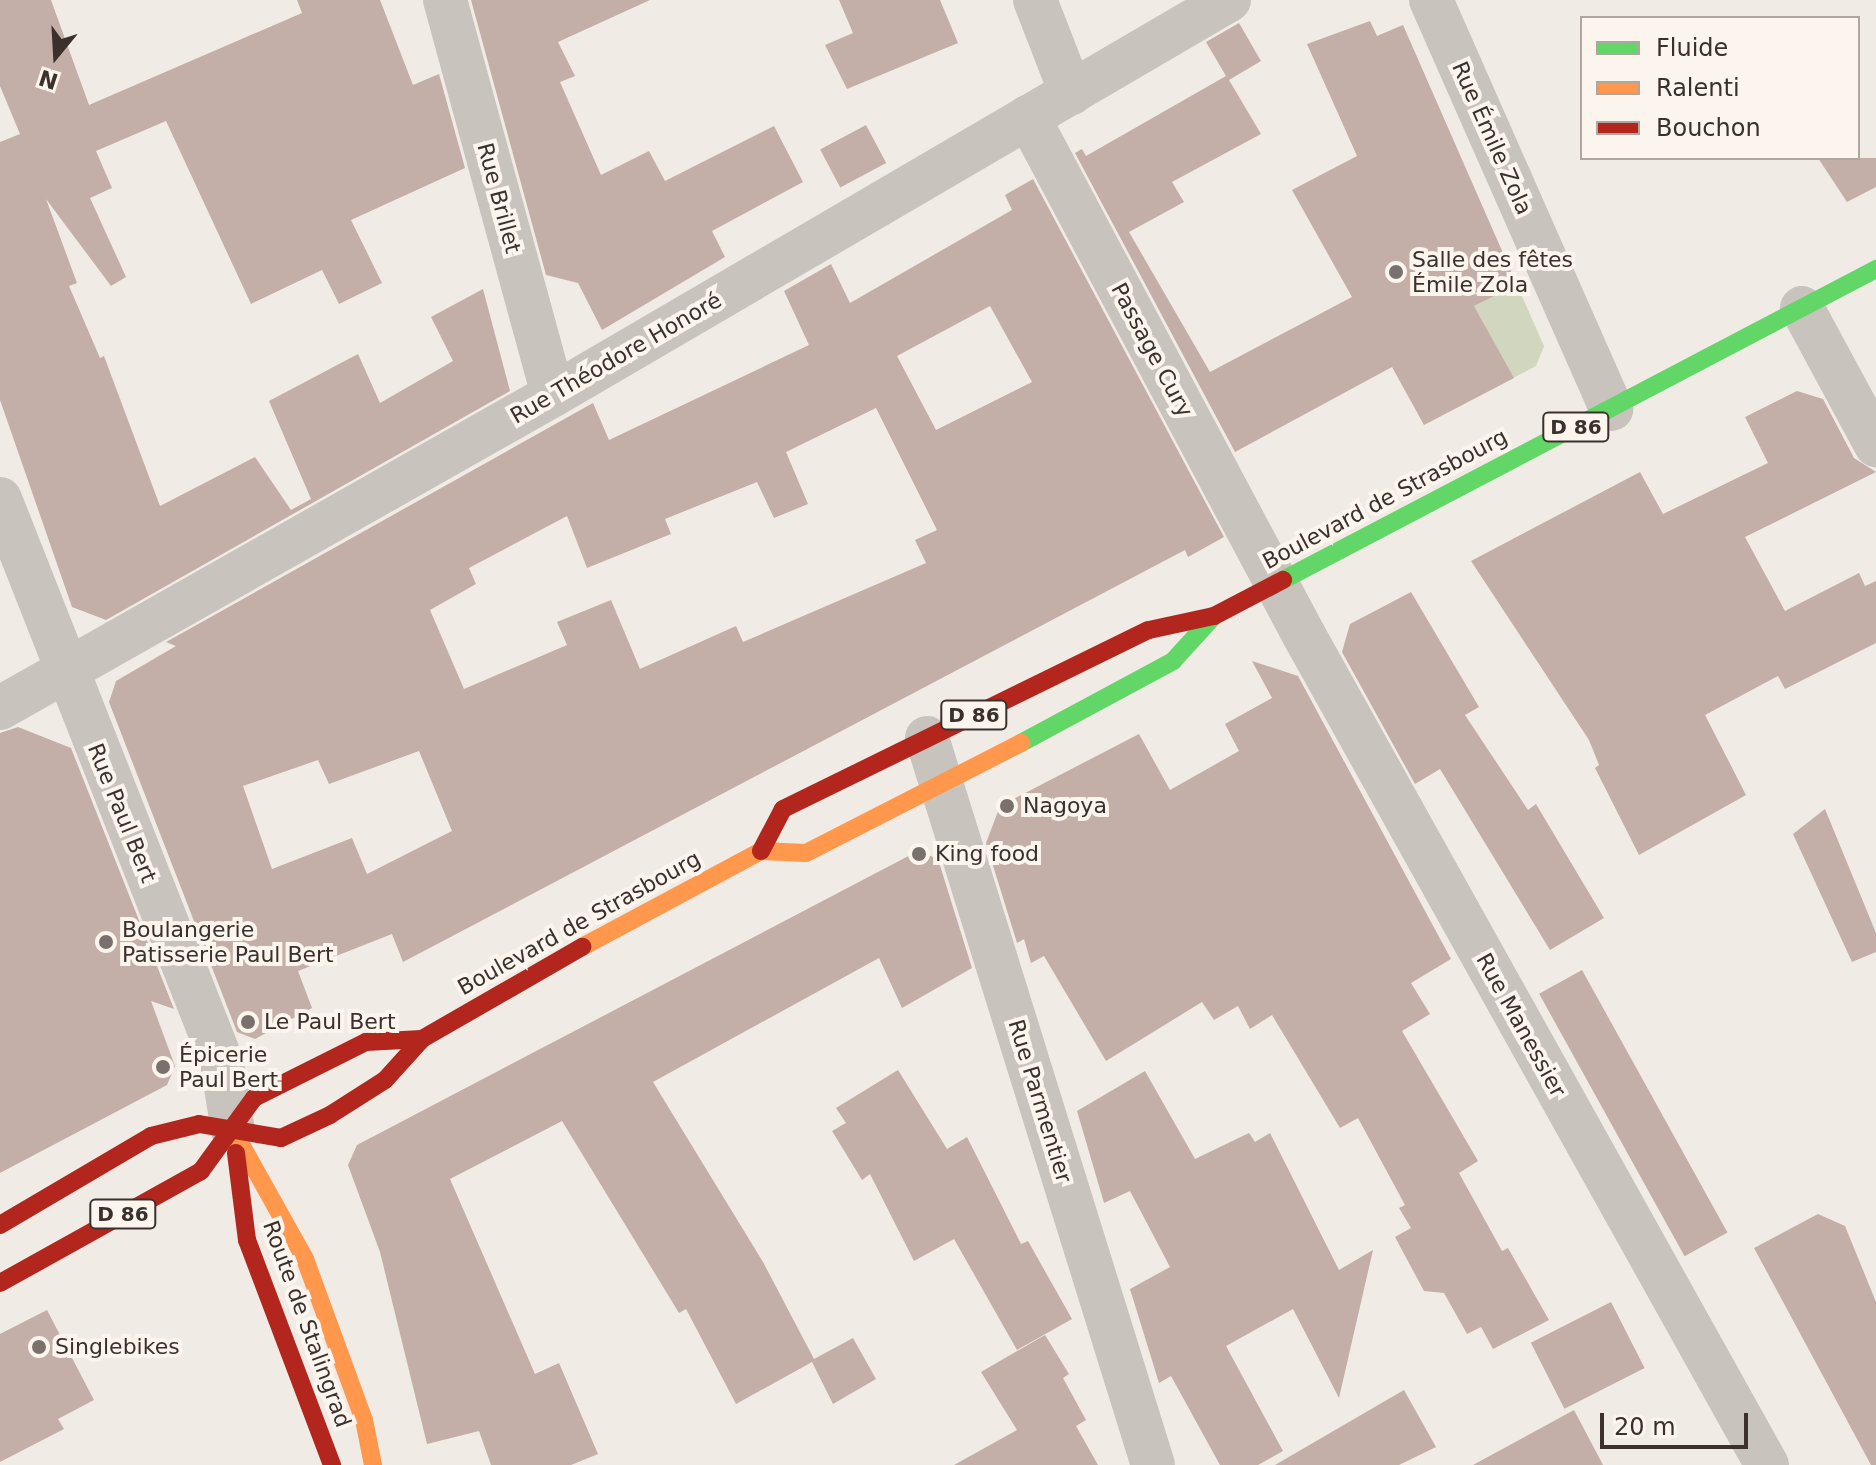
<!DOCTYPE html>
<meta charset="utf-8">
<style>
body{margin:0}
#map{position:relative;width:1876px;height:1465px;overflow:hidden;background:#f0ebe5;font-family:"DejaVu Sans",sans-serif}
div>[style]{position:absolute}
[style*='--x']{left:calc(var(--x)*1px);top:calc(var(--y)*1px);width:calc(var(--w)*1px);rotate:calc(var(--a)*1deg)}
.green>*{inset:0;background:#d1d6bf}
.building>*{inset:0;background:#c3afa7;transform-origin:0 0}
.street>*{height:44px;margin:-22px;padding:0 22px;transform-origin:22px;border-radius:22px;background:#c9c3be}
.fast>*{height:18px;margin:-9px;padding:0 9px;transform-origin:9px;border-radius:9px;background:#63d668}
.slow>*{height:18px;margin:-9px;padding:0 9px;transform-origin:9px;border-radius:9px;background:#ff974d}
.jam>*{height:18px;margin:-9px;padding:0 9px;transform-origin:9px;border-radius:9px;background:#b3261e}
.dots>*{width:22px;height:22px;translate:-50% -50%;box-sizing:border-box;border:4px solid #fbf5ee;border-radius:50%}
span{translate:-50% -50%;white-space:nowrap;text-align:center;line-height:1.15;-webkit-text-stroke:8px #fbf5ee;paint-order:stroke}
.shield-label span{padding:2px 6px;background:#fbf5ee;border:2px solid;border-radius:6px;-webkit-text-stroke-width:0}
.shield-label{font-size:20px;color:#3b302b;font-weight:700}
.street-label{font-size:22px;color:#3b302b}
.poi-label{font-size:22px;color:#3b302b}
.left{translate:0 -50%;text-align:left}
.legend{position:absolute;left:1580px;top:16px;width:280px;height:144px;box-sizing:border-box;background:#fbf5ee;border:2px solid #aea6a0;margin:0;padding:10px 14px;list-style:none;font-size:24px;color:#3b302b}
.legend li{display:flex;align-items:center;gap:16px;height:40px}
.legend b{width:40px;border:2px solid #aea6a0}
.north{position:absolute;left:16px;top:16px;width:80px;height:80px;-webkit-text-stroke:6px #fbf5ee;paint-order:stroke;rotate:198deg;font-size:22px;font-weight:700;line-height:32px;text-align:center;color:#3b302b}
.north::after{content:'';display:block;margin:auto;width:28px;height:36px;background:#3b302b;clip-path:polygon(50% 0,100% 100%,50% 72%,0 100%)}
.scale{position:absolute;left:1600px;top:1413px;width:148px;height:36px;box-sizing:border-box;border:4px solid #3b302b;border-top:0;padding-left:10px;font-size:24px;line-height:28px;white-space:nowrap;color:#3b302b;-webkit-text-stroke:6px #fbf5ee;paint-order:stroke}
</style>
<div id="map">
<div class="green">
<i style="clip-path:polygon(1517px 285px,1544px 346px,1536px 366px,1513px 378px,1474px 306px)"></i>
</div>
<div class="building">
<i style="clip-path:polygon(0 0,51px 0,89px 105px,302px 13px,297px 0,380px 0,413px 85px,439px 74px,465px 168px,351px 220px,382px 283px,339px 304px,322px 270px,251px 304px,166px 121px,96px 151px,112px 188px,90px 198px,126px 277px,111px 286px,46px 199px,77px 283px,69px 286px,100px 358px,104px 356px,160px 506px,255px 457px,291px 510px,311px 499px,269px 401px,358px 354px,380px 403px,453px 361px,431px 317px,483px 289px,510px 391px,106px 620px,72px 607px,0 400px,0 142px,20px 134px,0 86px)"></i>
<i style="clip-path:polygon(471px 0,650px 0,558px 42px,575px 76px,560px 82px,601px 175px,649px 151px,665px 181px,774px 126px,803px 182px,712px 231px,725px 257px,602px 330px,578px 283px,546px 275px)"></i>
<i style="clip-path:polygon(839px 0,940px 0,958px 43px,847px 89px,825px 45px,853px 33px)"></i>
<i style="clip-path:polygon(1370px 21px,1377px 36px,1403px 25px,1517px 285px,1474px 306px,1514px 378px,1424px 425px,1392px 367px,1235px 452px,1075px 153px,1082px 149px,1086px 156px,1226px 76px,1206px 42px,1239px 23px,1261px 61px,1229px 80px,1261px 134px,1172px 182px,1184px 202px,1129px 232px,1210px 372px,1352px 297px,1292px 190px,1357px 156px,1307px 44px)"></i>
<i style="left:866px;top:125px;width:43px;height:52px;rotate:62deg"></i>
<i style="clip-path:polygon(1818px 158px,1876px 158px,1876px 187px,1847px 202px)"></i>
<i style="clip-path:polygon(evenodd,1033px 179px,1224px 537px,1188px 557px,1185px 550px,403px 962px,392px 934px,298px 971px,312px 1008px,255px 1039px,237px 1032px,109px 702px,116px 681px,176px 646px,166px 642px,593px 403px,609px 440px,809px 345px,784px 291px,831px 264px,850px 303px,1012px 210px,1005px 195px,1033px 179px,990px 306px,1032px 382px,936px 430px,897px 356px,990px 306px,1033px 179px,876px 408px,937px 530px,915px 540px,926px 563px,743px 642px,736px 626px,640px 669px,611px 600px,557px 622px,567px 645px,464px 689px,430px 610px,476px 584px,469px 568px,567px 516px,587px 568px,671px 534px,665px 519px,757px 482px,774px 518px,808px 504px,786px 452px,876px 408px,1033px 179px,419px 751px,452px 831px,367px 874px,352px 838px,272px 869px,243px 786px,318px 760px,329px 784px,419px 751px)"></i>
<i style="clip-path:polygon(1797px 391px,1823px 399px,1854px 458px,1876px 472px,1745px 537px,1785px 611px,1859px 573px,1865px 586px,1876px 581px,1876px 643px,1785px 689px,1778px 676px,1705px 715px,1746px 795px,1639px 855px,1595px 768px,1599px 765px,1589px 740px,1471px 561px,1640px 472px,1663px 514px,1768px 463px,1745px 417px)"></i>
<i style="clip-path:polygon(1411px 592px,1479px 707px,1465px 715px,1528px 810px,1536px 804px,1604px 918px,1550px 950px,1440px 769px,1415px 784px,1342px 652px,1350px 624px)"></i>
<i style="clip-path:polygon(1252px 661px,1298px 676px,1451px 959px,1411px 983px,1430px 1014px,1402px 1031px,1478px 1161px,1459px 1173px,1502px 1251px,1508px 1248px,1549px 1320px,1493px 1349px,1481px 1327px,1467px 1334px,1444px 1293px,1424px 1291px,1395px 1237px,1411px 1228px,1399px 1208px,1405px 1205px,1358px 1118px,1340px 1128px,1272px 1015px,1250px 1029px,1238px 1006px,1214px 1020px,1202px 1002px,1106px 1061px,1044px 956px,1031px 963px,1024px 939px,1017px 943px,986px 843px,1000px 806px,1139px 734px,1170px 790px,1239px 751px,1225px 724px,1272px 698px)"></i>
<i style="clip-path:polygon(18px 727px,71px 748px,174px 1009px,151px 1001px,175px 1066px,167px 1085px,0 1173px,0 733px)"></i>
<i style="clip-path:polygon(1825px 809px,1876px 933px,1876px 952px,1852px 962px,1793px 834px)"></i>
<i style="clip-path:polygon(918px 851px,938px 859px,972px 968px,902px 1008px,879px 958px,653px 1082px,763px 1262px,814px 1359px,853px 1338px,876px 1379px,833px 1404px,812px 1362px,736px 1404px,686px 1309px,679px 1313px,562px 1121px,450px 1179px,535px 1374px,559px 1363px,598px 1454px,571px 1465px,491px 1465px,479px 1431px,427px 1444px,380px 1252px,348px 1165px,357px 1145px)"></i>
<i style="left:1582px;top:970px;width:300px;height:49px;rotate:61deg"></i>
<i style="clip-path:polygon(898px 1070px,947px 1149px,967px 1137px,1021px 1244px,1028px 1241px,1072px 1319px,1017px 1350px,954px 1239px,914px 1261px,870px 1174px,862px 1180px,832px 1131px,846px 1123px,836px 1108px)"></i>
<i style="clip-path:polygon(1145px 1071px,1195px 1159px,1249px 1133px,1255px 1142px,1270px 1133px,1339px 1270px,1373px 1250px,1339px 1398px,1293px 1309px,1226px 1346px,1283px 1451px,1258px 1465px,1220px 1465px,1171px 1376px,1159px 1383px,1130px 1289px,1170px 1267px,1130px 1191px,1104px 1203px,1077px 1111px)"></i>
<i style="clip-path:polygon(1818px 1214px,1845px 1226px,1876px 1302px,1876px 1465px,1871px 1465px,1754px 1248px)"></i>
<i style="left:1611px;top:1302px;width:74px;height:90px;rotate:63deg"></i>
<i style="clip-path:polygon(47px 1310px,94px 1400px,58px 1419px,64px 1429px,0 1462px,0 1334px)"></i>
<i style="clip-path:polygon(1045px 1335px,1069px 1374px,1063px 1378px,1086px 1420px,1076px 1426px,1098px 1465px,954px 1465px,1017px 1430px,981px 1372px)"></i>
<i style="clip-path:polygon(1404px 1390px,1436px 1447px,1399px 1465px,1275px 1465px)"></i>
<i style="clip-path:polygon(1574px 1410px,1603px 1465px,1473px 1465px)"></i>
</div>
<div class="street">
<i style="--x:445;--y:0;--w:409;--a:74.7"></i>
<i style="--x:1035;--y:0;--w:100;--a:68.8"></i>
<i style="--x:1431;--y:0;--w:447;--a:66.2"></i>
<i style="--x:1028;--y:117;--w:589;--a:61.96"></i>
<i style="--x:1305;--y:637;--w:948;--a:60.84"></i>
<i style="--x:1802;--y:308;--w:156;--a:61.6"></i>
<i style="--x:0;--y:499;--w:606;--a:68.51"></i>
<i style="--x:222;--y:1063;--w:68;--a:80.7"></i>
<i style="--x:0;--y:708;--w:635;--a:-29.51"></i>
<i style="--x:553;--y:395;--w:783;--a:-30.3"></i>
<i style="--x:927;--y:738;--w:761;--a:72.73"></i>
</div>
<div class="fast">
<i style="--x:1283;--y:580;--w:670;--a:-27.67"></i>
<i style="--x:1021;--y:743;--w:173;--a:-28.3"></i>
<i style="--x:1173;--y:661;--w:61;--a:-47.7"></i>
</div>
<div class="slow">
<i style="--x:582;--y:947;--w:203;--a:-28.2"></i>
<i style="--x:761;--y:851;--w:45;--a:2.5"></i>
<i style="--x:806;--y:853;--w:242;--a:-27.1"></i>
<i style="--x:233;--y:1130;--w:148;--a:60.8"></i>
<i style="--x:305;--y:1259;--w:171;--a:69.9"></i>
<i style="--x:364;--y:1420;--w:46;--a:78.7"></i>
</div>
<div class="jam">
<i style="--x:761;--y:851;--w:47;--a:-62.4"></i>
<i style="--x:783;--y:809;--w:407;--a:-26.1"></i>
<i style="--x:1149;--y:630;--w:66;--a:-12.2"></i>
<i style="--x:1214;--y:616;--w:78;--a:-27.6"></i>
<i style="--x:236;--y:1153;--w:88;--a:82.8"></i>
<i style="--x:247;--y:1240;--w:241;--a:69.3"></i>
<i style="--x:0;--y:1225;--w:175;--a:-30.5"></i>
<i style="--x:151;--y:1136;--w:49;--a:-14"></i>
<i style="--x:199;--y:1124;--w:83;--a:9.7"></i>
<i style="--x:281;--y:1138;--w:54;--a:-25.1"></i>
<i style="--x:330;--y:1115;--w:65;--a:-32.5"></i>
<i style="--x:385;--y:1080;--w:55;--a:-47.9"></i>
<i style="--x:422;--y:1039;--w:185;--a:-29.9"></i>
<i style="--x:0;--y:1283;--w:230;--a:-29.1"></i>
<i style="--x:201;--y:1171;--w:90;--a:-54"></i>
<i style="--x:254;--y:1098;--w:125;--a:-26.6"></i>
<i style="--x:366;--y:1042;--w:56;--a:-3.1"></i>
</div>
<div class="dots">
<i style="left:1396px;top:272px;background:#7a716c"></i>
<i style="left:1007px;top:806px;background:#7a716c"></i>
<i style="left:919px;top:854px;background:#7a716c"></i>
<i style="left:106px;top:942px;background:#7a716c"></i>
<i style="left:248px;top:1022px;background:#7a716c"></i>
<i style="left:163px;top:1067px;background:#7a716c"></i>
<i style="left:39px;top:1347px;background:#7a716c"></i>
</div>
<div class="shield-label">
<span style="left:1576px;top:427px">D 86</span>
<span style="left:974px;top:715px">D 86</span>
<span style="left:123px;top:1214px">D 86</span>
</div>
<div class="street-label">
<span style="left:1492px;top:138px;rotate:66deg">Rue Émile Zola</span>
<span style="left:499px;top:198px;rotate:75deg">Rue Brillet</span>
<span style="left:1152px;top:350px;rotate:62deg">Passage Cury</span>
<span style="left:616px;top:358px;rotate:-30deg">Rue Théodore Honoré</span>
<span style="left:1385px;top:499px;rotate:-28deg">Boulevard de Strasbourg</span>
<span style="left:122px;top:813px;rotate:68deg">Rue Paul Bert</span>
<span style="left:579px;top:923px;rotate:-29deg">Boulevard de Strasbourg</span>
<span style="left:1521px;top:1025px;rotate:61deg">Rue Manessier</span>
<span style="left:1040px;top:1101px;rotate:73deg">Rue Parmentier</span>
<span style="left:307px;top:1324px;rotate:70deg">Route de Stalingrad</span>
</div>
<div class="poi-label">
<span class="left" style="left:1412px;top:272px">Salle des fêtes<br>Émile Zola</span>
<span class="left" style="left:1023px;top:806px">Nagoya</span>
<span class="left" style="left:935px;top:854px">King food</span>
<span class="left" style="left:122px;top:942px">Boulangerie<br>Patisserie Paul Bert</span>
<span class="left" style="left:264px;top:1022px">Le Paul Bert</span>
<span class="left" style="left:179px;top:1067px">Épicerie<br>Paul Bert</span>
<span class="left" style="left:55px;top:1347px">Singlebikes</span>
</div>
<ul class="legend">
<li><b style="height:10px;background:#63d668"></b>Fluide</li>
<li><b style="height:10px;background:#ff974d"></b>Ralenti</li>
<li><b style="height:10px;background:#b3261e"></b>Bouchon</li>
</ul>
<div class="north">N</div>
<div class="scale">20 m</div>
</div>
